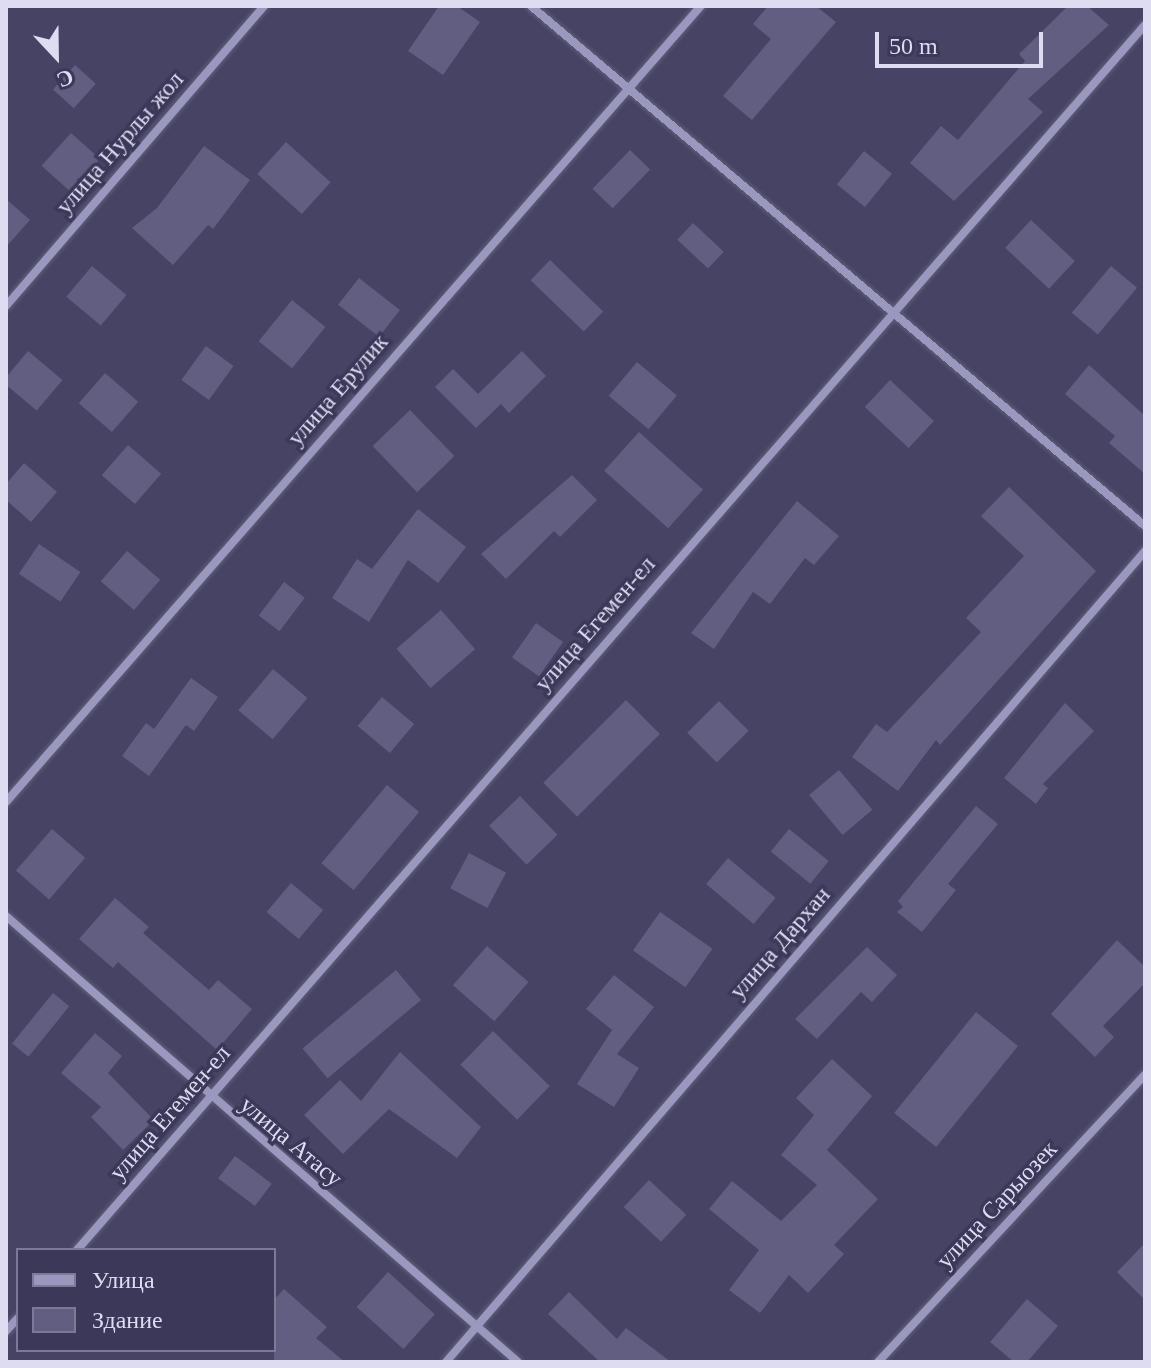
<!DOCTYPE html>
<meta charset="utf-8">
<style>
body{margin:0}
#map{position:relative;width:1151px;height:1368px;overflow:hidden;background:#464365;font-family:Georgia,serif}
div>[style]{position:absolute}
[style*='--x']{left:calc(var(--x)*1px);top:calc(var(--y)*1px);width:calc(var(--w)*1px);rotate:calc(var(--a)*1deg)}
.building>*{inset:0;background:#615e82;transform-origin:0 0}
.roads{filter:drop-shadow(0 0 2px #625f7b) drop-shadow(0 0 2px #625f7b)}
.street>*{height:8px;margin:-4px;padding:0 4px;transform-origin:4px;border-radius:4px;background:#9b98bf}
span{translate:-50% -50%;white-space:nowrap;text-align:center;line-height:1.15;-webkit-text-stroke:7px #3c3859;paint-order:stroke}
.street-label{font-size:24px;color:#dddcf1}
.frame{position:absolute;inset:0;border:8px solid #dddcf1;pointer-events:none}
.legend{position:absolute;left:16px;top:1248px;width:260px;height:104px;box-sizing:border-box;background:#3c3859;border:2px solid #7c7a96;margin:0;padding:10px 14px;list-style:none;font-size:24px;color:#dddcf1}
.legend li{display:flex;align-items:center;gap:16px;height:40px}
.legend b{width:40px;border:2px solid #7c7a96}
.north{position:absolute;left:16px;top:16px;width:80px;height:80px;-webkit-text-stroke:6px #3c3859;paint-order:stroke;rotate:158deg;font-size:22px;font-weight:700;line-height:32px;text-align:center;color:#dddcf1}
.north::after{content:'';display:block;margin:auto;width:28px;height:36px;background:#dddcf1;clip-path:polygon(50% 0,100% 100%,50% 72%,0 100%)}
.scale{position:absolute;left:875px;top:32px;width:168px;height:36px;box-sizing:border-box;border:4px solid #dddcf1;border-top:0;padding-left:10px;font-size:24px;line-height:28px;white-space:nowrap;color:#dddcf1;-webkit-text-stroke:6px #3c3859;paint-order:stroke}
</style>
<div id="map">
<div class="building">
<i style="clip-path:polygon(439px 6px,457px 6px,480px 22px,443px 75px,408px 51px)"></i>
<i style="clip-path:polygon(768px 6px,816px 6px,836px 22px,752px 120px,723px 96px,771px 39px,753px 24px)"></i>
<i style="clip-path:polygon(1068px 6px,1087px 6px,1109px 25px,1028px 99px,1043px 112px,954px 201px,910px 163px,941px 126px,958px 140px,1025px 61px,1019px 54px)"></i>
<i style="left:75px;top:65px;width:28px;height:33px;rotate:42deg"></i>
<i style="left:71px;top:133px;width:39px;height:44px;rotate:42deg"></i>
<i style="left:286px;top:142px;width:60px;height:43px;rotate:42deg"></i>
<i style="clip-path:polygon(204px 146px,250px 180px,213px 229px,208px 225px,173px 265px,132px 228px,157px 208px)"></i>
<i style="left:630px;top:150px;width:28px;height:54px;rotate:44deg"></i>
<i style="left:864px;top:151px;width:36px;height:43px;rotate:39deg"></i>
<i style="clip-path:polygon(6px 199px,30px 220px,6px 247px)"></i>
<i style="left:1031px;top:220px;width:60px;height:38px;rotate:43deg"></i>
<i style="left:693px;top:223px;width:42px;height:23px;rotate:43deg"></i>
<i style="left:550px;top:260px;width:74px;height:28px;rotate:44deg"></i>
<i style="left:92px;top:266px;width:45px;height:40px;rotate:40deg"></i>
<i style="left:1111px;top:266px;width:34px;height:61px;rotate:40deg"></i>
<i style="left:359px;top:278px;width:52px;height:34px;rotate:38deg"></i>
<i style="left:292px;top:300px;width:43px;height:53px;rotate:39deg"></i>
<i style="left:206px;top:346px;width:34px;height:42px;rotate:36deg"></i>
<i style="left:28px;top:351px;width:45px;height:40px;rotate:40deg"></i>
<i style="clip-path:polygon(522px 351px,546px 376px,509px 413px,501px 404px,476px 428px,435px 387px,453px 369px,478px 394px)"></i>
<i style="left:637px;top:362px;width:52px;height:44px;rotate:40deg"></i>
<i style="clip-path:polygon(1089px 365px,1145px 416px,1145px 474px,1109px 443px,1115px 436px,1065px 394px)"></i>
<i style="left:105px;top:373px;width:44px;height:40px;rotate:41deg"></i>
<i style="left:890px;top:380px;width:60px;height:37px;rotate:43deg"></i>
<i style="left:410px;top:410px;width:64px;height:52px;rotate:46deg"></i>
<i style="left:639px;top:432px;width:86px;height:52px;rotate:42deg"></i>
<i style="left:128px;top:445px;width:44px;height:40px;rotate:41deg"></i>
<i style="clip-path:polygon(24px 463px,57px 492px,31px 522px,6px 500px,6px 484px)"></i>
<i style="clip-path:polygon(572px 475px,597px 500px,560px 537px,554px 531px,506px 579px,481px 554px)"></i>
<i style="clip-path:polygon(1009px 487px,1096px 571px,940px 745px,936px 740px,898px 791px,852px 757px,876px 724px,887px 732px,981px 632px,966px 618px,1024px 556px,981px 516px)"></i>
<i style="clip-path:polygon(797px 501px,839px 536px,814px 565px,805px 558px,770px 604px,753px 592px,714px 649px,691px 633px)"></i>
<i style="clip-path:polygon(418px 509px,466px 547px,438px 583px,408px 560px,369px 622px,332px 598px,357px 559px,372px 569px)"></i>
<i style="left:39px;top:544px;width:50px;height:36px;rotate:34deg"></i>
<i style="left:127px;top:551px;width:44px;height:40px;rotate:41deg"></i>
<i style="left:284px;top:582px;width:26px;height:42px;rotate:37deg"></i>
<i style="left:441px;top:610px;width:52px;height:59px;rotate:49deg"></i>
<i style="left:536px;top:623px;width:33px;height:42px;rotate:35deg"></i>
<i style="left:273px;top:669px;width:45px;height:54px;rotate:40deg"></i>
<i style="clip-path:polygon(191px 678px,218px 697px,194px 731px,186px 725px,149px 776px,122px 756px,146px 723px,154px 729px)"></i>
<i style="left:382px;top:697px;width:42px;height:38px;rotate:40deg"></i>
<i style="left:626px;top:700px;width:48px;height:117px;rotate:45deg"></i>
<i style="left:719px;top:701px;width:42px;height:45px;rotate:45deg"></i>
<i style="clip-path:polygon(1065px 703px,1094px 731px,1043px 784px,1048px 788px,1036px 804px,1004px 778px)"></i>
<i style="left:839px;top:770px;width:52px;height:39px;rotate:50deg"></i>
<i style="left:387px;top:785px;width:42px;height:102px;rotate:40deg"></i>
<i style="left:520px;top:796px;width:54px;height:43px;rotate:46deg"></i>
<i style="clip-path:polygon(976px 806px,998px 824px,948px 884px,956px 890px,922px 932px,897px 912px,903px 907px,898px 901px)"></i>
<i style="left:52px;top:829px;width:44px;height:55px;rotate:41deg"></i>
<i style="left:789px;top:829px;width:51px;height:29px;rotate:39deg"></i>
<i style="left:469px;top:853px;width:42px;height:40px;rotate:28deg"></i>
<i style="left:728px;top:858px;width:62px;height:34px;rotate:40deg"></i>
<i style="left:291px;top:883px;width:42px;height:38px;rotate:40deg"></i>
<i style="clip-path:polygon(115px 898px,149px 927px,143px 933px,209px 990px,218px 980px,252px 1009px,217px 1050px,118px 962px,113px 968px,79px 939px)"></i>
<i style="left:660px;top:912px;width:64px;height:47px;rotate:35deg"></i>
<i style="clip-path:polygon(1117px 940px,1145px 967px,1145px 983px,1103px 1026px,1114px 1037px,1095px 1057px,1051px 1014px)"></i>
<i style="left:487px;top:946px;width:55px;height:52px;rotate:41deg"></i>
<i style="clip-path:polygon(867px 947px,897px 975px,872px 1002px,861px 992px,817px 1039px,795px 1019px)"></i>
<i style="left:396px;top:970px;width:39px;height:122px;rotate:50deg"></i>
<i style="clip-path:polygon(614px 975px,654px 1007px,617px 1054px,639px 1068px,614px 1107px,577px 1084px,612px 1030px,586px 1009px)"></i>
<i style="left:53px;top:993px;width:21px;height:65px;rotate:39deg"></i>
<i style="left:976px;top:1012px;width:54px;height:130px;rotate:39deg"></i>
<i style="left:493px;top:1031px;width:79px;height:47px;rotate:44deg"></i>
<i style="clip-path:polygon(95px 1033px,122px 1056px,108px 1073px,154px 1120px,123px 1150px,91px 1117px,101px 1107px,61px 1073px)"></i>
<i style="clip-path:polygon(400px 1052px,481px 1127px,457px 1158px,389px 1109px,343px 1154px,304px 1115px,340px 1080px,361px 1101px)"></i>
<i style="clip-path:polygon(832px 1059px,872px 1096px,827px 1150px,878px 1199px,834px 1245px,844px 1254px,808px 1293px,789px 1275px,760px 1313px,729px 1290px,759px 1250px,709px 1209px,732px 1181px,781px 1221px,817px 1185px,781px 1155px,814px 1115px,796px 1098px)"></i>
<i style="left:235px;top:1156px;width:46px;height:28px;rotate:37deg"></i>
<i style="left:649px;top:1180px;width:51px;height:37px;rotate:43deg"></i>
<i style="clip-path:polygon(1145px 1243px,1145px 1300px,1117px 1272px)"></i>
<i style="left:388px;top:1272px;width:63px;height:47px;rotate:42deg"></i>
<i style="clip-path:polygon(284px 1289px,327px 1327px,316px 1338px,345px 1362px,274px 1362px,274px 1300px)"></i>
<i style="clip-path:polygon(569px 1292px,617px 1339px,626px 1328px,671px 1362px,600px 1362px,548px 1314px)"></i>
<i style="clip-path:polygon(1027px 1299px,1058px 1326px,1027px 1362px,1014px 1362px,990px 1342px)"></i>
</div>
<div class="roads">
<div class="street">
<i style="--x:531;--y:6;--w:805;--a:40.26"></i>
<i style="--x:6;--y:306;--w:396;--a:-49.3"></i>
<i style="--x:6;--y:802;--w:1057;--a:-48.88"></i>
<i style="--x:6;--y:916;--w:679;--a:41.06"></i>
<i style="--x:77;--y:1250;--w:1625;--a:-48.92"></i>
<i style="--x:6;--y:1331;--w:18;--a:-47"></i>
<i style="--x:446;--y:1362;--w:1071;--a:-49.24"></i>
<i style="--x:878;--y:1362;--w:392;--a:-47.1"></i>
</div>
</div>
<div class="street-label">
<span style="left:120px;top:143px;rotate:-49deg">улица Нурлы жол</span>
<span style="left:338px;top:390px;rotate:-49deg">улица Ерулик</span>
<span style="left:595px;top:624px;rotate:-49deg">улица Егемен-ел</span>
<span style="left:780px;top:943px;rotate:-49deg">улица Дархан</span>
<span style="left:170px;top:1113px;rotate:-49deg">улица Егемен-ел</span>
<span style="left:291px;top:1142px;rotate:40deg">улица Атасу</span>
<span style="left:997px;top:1205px;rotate:-47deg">улица Сарыозек</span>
</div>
<div class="frame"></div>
<ul class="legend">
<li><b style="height:10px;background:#9b98bf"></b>Улица</li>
<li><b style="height:22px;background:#615e82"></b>Здание</li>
</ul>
<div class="north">С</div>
<div class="scale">50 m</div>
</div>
